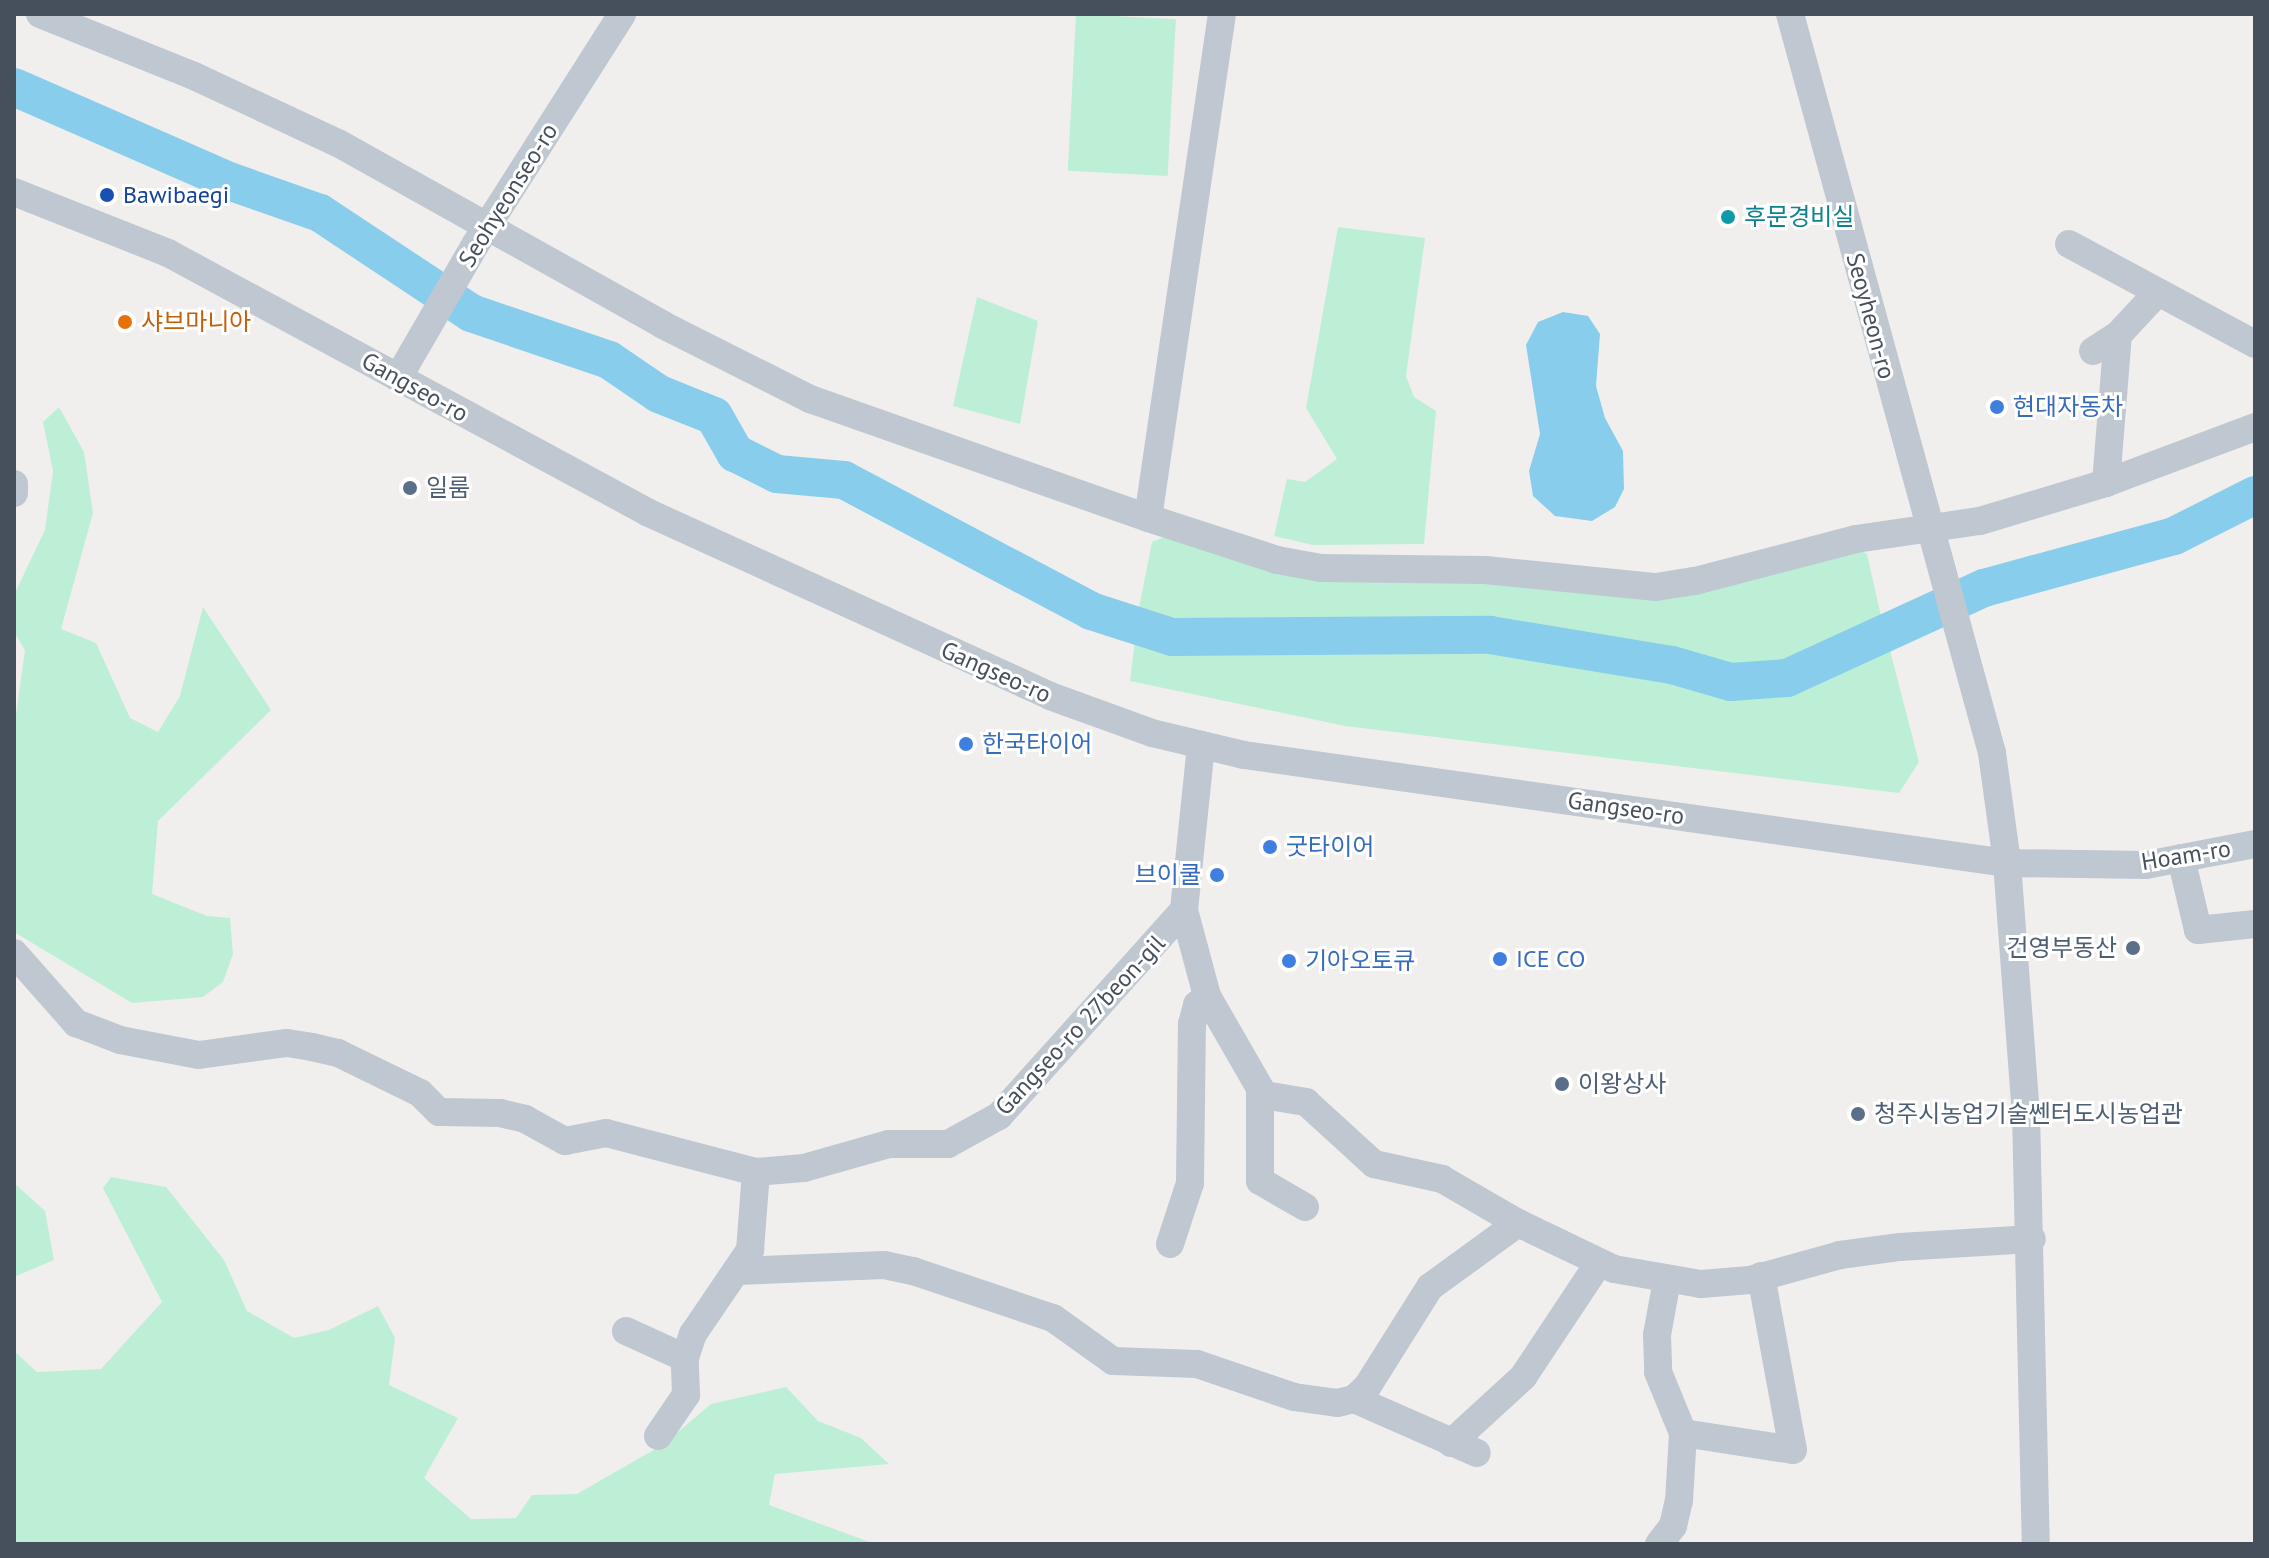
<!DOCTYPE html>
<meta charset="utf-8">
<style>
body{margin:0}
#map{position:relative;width:2269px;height:1558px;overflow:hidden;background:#f1efee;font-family:"PT Sans","Noto Sans KR",sans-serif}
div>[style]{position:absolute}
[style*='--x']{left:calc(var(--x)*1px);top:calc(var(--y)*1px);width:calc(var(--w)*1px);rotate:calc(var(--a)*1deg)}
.green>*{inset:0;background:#bcefd6;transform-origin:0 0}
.water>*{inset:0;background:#89cded}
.river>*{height:38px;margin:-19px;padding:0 19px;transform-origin:19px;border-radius:19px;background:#89cded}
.minor>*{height:28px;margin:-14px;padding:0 14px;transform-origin:14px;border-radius:14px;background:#bfc7d1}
.dots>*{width:22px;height:22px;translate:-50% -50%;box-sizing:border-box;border:4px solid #fff;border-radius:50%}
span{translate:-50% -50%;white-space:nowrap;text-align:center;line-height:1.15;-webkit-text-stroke:6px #fff;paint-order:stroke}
.transit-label{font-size:24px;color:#164399}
.left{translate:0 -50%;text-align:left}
.street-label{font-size:24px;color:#464f5c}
.culture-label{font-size:24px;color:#0d838f}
.food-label{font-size:24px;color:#c56008}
.shop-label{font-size:24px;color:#366cbe}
.right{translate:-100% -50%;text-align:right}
.service-label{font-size:24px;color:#4e5e75}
.frame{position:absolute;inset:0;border:16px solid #464f5c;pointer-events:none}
</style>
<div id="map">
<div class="green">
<i style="left:1076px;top:14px;width:100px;height:157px;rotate:3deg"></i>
<i style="clip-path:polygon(1338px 227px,1425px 238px,1406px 376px,1414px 397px,1436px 411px,1424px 544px,1313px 545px,1274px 536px,1287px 479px,1305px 482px,1337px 459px,1306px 408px)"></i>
<i style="clip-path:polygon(977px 297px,1038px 321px,1020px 424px,953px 406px)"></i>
<i style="clip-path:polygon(59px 407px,84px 452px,93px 513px,61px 629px,96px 643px,130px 718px,158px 732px,180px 696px,203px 607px,271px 710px,158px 821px,152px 894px,207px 916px,230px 918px,233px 954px,223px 982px,203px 997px,132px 1003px,14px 932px,14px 729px,25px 650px,14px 632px,14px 595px,45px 530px,53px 471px,43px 422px)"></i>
<i style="clip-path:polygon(1169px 535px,1626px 595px,1857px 549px,1867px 554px,1883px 625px,1823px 654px,1757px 674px,1489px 621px,1196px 626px,1139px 608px,1152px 542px)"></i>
<i style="clip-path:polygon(1136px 632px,1177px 646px,1483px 651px,1722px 693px,1795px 690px,1888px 643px,1919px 762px,1899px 793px,1345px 726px,1130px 681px)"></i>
<i style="clip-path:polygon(111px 1177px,166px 1187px,224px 1260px,247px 1311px,294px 1338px,329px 1330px,378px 1306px,395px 1338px,389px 1385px,458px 1418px,424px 1478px,471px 1519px,516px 1518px,532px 1495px,577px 1494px,664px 1444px,711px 1404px,786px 1387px,818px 1421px,861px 1438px,889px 1464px,775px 1474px,769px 1505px,875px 1544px,14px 1544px,14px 1351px,37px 1372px,101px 1369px,162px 1302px,103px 1188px)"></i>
<i style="clip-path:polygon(14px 1183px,45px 1211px,54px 1260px,14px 1277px)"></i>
</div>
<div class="water">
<i style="clip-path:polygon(1563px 312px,1588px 316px,1600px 334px,1596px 386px,1605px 418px,1623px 451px,1624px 489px,1615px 507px,1592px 521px,1555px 516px,1533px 496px,1529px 471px,1540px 434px,1526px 345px,1538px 322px)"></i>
</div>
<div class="river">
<i style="--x:14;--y:87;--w:235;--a:23.6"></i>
<i style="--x:229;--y:181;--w:96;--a:19.4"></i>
<i style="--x:320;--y:213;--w:181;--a:33.5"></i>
<i style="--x:471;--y:313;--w:146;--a:18.8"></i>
<i style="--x:609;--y:360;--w:60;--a:34.2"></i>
<i style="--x:659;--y:394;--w:59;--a:21.8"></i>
<i style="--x:714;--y:416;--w:43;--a:60.4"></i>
<i style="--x:735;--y:453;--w:47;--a:26.6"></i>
<i style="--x:777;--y:474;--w:67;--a:5.1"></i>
<i style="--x:844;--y:480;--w:280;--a:27.9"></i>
<i style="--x:1091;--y:611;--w:85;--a:17.8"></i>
<i style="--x:1172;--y:637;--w:318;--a:-0.4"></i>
<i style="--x:1490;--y:635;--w:184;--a:9.4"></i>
<i style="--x:1672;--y:665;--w:61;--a:16.1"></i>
<i style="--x:1731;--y:682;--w:56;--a:-4.1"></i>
<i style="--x:1787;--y:678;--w:217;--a:-24.6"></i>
<i style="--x:1984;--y:588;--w:197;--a:-15.3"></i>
<i style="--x:2174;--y:536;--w:91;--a:-26.8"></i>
</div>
<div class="minor">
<i style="--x:40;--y:14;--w:166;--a:21.9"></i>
<i style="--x:194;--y:76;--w:159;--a:25"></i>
<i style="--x:338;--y:143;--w:372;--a:29.2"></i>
<i style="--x:663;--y:325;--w:165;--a:26.7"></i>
<i style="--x:810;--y:399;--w:358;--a:19.4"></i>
<i style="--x:1148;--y:518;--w:136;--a:18"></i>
<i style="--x:1277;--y:560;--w:45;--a:10.3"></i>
<i style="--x:1321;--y:568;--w:164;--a:0.7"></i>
<i style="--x:1485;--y:570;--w:172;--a:5.7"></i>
<i style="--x:1656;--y:587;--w:39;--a:-9"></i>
<i style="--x:1695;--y:581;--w:166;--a:-14.6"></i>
<i style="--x:1856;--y:539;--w:125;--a:-8.3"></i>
<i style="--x:1980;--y:521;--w:132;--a:-16.8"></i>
<i style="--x:2106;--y:483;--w:159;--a:-20.6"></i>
<i style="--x:1790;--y:14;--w:766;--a:74.71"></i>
<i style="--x:1992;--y:753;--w:111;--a:82.2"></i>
<i style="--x:2007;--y:863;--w:251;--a:85.7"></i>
<i style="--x:2026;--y:1113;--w:431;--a:88.7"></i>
<i style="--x:14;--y:192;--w:166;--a:21.6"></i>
<i style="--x:168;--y:253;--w:547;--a:28.39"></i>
<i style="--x:649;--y:513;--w:441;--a:24.5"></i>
<i style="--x:1050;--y:696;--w:109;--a:19.9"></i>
<i style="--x:1152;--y:733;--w:95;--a:13.4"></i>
<i style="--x:1244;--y:755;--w:771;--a:8.06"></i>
<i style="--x:2007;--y:863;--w:139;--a:0.8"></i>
<i style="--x:2146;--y:865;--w:111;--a:-10.9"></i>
<i style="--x:2069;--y:244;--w:211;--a:28.3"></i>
<i style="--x:2093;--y:351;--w:30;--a:-33"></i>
<i style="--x:2118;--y:335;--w:57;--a:-47.1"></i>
<i style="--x:398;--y:378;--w:154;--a:-59.9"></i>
<i style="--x:475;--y:245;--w:274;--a:-57.5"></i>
<i style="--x:2106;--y:483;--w:148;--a:-85.4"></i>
<i style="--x:14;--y:484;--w:9;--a:90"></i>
<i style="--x:1148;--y:518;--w:509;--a:-81.65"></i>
<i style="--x:2181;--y:858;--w:74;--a:76.7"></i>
<i style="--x:2198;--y:930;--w:57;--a:-6"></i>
<i style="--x:1184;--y:910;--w:89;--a:75"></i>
<i style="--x:1207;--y:996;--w:114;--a:60.1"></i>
<i style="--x:1264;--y:1095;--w:43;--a:9.5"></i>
<i style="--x:1306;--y:1102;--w:92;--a:42.4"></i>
<i style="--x:1374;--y:1164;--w:70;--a:12.4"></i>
<i style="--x:1442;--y:1179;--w:88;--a:30.1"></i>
<i style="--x:14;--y:953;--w:94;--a:48.5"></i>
<i style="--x:76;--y:1023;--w:47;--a:21.1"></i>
<i style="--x:120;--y:1040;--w:80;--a:10.8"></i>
<i style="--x:199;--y:1055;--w:89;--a:-7.8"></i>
<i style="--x:287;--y:1043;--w:25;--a:9"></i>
<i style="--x:312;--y:1047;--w:27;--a:13"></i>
<i style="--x:338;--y:1053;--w:91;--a:26"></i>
<i style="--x:420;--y:1093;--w:27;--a:45"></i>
<i style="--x:439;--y:1112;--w:61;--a:0.9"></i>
<i style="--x:500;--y:1113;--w:26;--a:13"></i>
<i style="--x:525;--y:1119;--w:46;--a:28.8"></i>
<i style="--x:565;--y:1141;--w:42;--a:-11"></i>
<i style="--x:606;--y:1133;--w:155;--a:14.6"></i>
<i style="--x:756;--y:1172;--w:48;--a:-4.8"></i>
<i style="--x:804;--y:1168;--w:88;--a:-15.8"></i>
<i style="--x:889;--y:1144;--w:59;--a:0"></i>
<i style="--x:948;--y:1144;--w:58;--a:-28.8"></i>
<i style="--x:999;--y:1116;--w:277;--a:-48.1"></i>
<i style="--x:1184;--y:910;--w:166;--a:-84.1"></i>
<i style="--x:1260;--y:1092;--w:89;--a:90"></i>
<i style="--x:1260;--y:1181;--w:52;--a:30"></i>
<i style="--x:1170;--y:1244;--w:64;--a:-71.8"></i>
<i style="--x:1190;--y:1183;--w:159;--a:-89.3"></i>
<i style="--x:1192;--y:1024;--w:20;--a:-75"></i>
<i style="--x:1197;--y:1005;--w:13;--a:-42"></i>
<i style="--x:736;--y:1271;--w:148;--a:-2.3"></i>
<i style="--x:884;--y:1265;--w:30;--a:12"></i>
<i style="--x:913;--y:1271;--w:148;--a:18.6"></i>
<i style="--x:1053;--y:1318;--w:74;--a:35.6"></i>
<i style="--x:1113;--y:1361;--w:84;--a:2"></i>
<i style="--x:1197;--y:1364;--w:102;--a:18.8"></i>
<i style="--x:1294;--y:1397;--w:43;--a:7.9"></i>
<i style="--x:1337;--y:1403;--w:17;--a:-13"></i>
<i style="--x:1354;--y:1399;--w:18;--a:-43"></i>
<i style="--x:1367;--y:1387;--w:118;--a:-57.8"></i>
<i style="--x:1430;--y:1287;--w:109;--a:-36"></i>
<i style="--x:1518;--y:1223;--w:106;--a:25.6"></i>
<i style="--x:1614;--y:1269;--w:88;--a:9.8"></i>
<i style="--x:1701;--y:1284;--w:49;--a:-4.7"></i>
<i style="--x:1750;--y:1280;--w:93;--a:-15.5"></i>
<i style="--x:1840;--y:1255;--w:61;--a:-7.6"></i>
<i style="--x:1900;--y:1247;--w:132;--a:-3.5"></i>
<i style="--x:1667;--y:1280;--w:56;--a:100.3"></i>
<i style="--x:1657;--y:1335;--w:37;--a:88"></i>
<i style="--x:1658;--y:1372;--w:66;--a:67.7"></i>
<i style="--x:1683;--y:1433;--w:111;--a:8.8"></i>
<i style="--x:1793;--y:1450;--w:177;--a:-100.4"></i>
<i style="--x:626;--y:1331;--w:65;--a:24.6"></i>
<i style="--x:1354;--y:1399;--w:134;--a:23.7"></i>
<i style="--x:658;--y:1436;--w:50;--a:-55.7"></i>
<i style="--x:686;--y:1395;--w:37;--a:-92"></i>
<i style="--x:685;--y:1358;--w:25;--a:-72"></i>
<i style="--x:693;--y:1334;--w:102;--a:-55.8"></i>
<i style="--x:750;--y:1250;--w:78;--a:-85.6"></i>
<i style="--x:1451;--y:1443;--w:98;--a:-42.5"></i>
<i style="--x:1523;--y:1377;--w:136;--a:-56.4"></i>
<i style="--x:1659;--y:1544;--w:23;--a:-52"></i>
<i style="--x:1673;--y:1526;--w:26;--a:-77"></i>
<i style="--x:1679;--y:1501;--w:68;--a:-86.6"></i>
</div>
<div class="dots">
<i style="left:107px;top:195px;background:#1a4fb4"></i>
<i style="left:1728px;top:217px;background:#0f9aa8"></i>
<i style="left:125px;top:322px;background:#e8710a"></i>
<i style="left:1997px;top:407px;background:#3f7fe0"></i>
<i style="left:410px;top:488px;background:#5c6f8a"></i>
<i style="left:966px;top:744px;background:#3f7fe0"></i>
<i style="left:1270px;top:847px;background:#3f7fe0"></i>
<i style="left:1217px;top:875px;background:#3f7fe0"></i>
<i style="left:2133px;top:948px;background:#5c6f8a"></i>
<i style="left:1500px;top:959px;background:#3f7fe0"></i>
<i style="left:1289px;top:961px;background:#3f7fe0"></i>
<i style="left:1562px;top:1084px;background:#5c6f8a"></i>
<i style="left:1858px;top:1114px;background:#5c6f8a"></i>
</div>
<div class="transit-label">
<span class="left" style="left:123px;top:195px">Bawibaegi</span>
</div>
<div class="street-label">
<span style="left:508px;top:195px;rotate:-58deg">Seohyeonseo-ro</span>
<span style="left:1871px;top:316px;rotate:75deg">Seoyheon-ro</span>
<span style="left:415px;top:387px;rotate:29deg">Gangseo-ro</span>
<span style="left:996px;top:672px;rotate:24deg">Gangseo-ro</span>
<span style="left:1626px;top:808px;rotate:8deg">Gangseo-ro</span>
<span style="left:2186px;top:855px;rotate:-9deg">Hoam-ro</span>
<span style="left:1080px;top:1025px;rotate:-47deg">Gangseo-ro 27beon-gil</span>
</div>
<div class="culture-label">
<span class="left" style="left:1744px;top:217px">후문경비실</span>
</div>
<div class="food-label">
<span class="left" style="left:141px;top:322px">샤브마니아</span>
</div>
<div class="shop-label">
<span class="left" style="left:2013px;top:407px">현대자동차</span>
<span class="left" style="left:982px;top:744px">한국타이어</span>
<span class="left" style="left:1286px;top:847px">굿타이어</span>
<span class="right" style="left:1201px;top:875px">브이쿨</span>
<span class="left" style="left:1516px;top:959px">ICE CO</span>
<span class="left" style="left:1305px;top:961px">기아오토큐</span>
</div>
<div class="service-label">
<span class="left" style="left:426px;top:488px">일룸</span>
<span class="right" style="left:2117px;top:948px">건영부동산</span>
<span class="left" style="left:1578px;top:1084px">이왕상사</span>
<span class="left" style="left:1874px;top:1114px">청주시농업기술쎈터도시농업관</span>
</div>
<div class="frame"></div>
</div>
